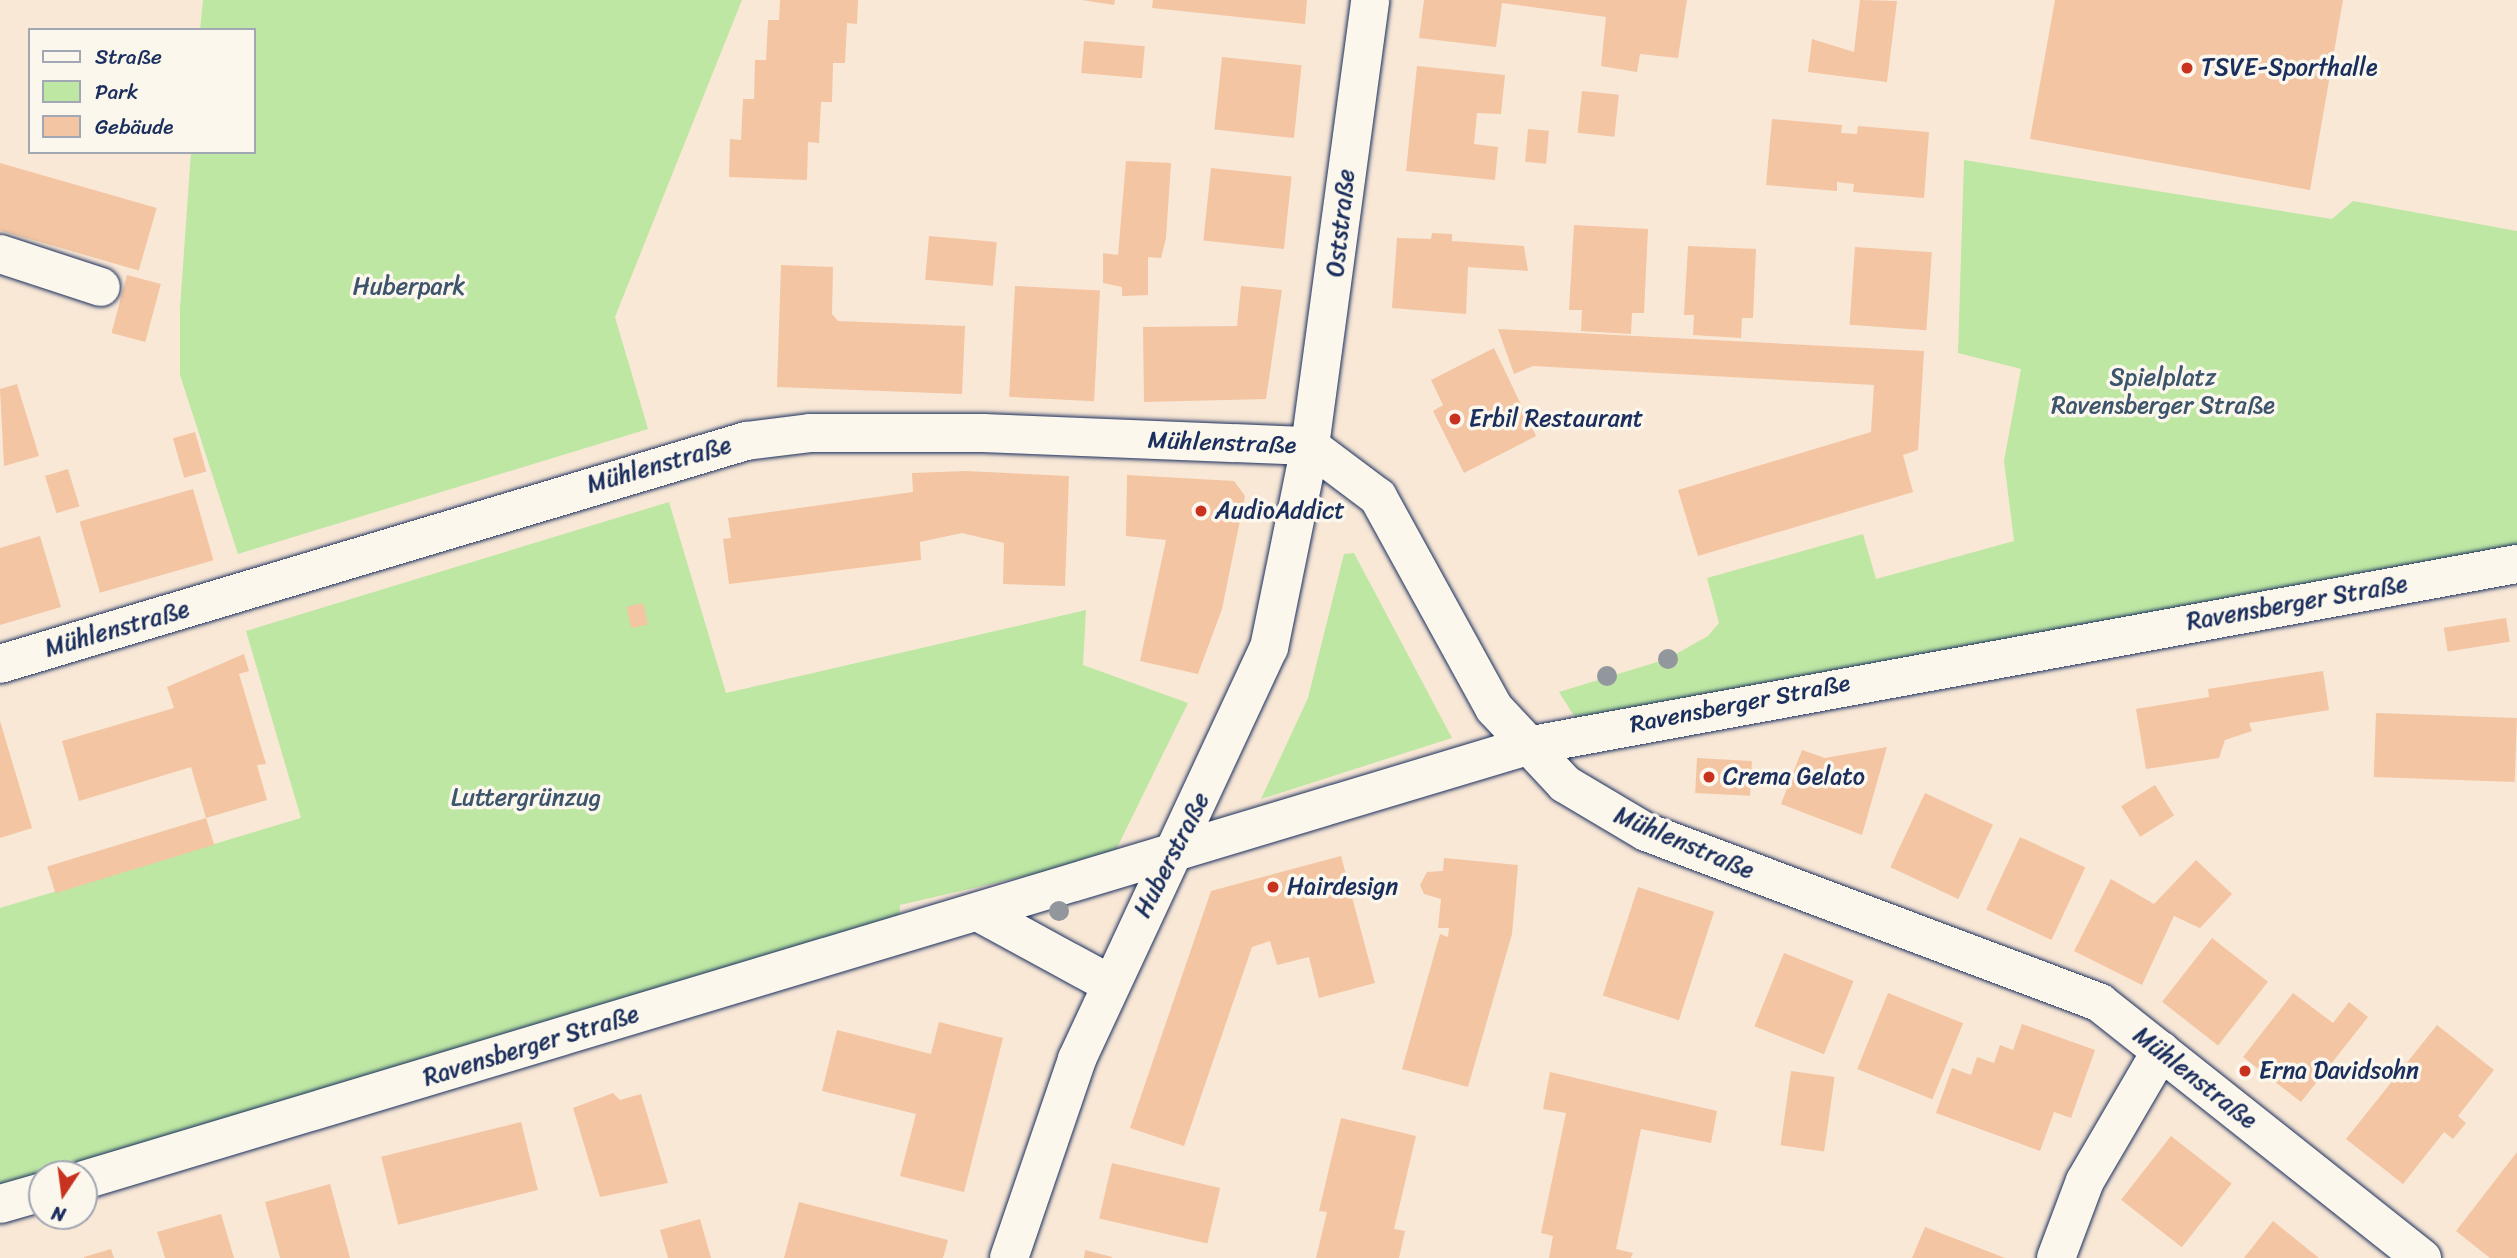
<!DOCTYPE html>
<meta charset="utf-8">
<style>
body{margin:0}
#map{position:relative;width:2517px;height:1258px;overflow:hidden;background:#f9e8d6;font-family:Sriracha,sans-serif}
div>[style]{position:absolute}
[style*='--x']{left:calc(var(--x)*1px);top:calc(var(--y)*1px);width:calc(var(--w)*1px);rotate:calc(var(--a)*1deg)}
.green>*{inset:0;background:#bee7a4}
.building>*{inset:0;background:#f3c5a3;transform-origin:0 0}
.roads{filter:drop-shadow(0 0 2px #1b2f5e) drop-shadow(0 0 2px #1b2f5e)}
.minor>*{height:38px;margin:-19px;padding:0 19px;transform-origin:19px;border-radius:19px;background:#fbf7ec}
.trees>*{width:20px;height:20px;margin:-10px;border-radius:50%;background:#91979c}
.dots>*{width:19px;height:19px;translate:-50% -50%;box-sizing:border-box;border:4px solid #fbf7ec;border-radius:50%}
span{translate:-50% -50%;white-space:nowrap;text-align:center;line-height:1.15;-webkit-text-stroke:7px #fbf7ec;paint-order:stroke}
.poi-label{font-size:24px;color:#1b2f5e}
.left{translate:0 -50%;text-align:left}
.street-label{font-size:24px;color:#1b2f5e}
.park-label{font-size:24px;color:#3c546c}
.legend{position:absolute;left:28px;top:28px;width:228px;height:126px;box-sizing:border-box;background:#fbf7ec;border:2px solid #a1a7b3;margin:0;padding:9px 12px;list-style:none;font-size:21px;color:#1b2f5e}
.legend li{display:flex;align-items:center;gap:14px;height:35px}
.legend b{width:35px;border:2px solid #a1a7b3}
.north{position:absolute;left:28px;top:1160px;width:70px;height:70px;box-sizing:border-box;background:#fbf7ec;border:2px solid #a1a7b3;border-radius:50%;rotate:193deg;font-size:19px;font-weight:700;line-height:28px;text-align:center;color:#1b2f5e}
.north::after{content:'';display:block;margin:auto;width:24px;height:32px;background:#c8321e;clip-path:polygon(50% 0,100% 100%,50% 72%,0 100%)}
</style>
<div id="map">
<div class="green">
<i style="clip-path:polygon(203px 0,742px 0,615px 317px,648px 429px,238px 554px,180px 375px,180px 308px,191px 152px,254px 152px,254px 30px,200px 30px)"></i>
<i style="clip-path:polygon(1964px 160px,2332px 219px,2353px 201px,2517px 231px,2517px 549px,1581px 727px,1559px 692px,1667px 659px,1708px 636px,1719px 623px,1707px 578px,1863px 534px,1876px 579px,2014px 541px,2004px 461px,2021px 369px,1958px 353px)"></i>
<i style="clip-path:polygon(669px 502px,726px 693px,1086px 610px,1083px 665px,1188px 703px,1113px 856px,900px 905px,899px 921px,0 1190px,0 908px,301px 818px,246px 631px)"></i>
<i style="clip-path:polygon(1354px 553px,1452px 738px,1261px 799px,1308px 698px,1344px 554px)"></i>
</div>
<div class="building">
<i style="clip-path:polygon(780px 0,858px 0,857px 24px,847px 23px,845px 63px,833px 63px,832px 102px,821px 102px,819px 143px,808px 142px,807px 180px,729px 177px,730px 139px,741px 140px,743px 99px,754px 99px,755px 60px,766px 60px,768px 20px,779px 20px)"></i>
<i style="clip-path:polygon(1082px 0,1115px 0,1114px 5px)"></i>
<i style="clip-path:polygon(1153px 0,1307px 0,1305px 24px,1152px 8px)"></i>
<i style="clip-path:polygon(1424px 0,1687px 0,1678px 58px,1640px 54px,1637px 72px,1601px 66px,1606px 17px,1502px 3px,1496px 47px,1419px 38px)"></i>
<i style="clip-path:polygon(1860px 0,1897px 1px,1887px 82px,1808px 72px,1812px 39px,1854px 52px)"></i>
<i style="clip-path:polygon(2055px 0,2343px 0,2310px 190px,2030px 139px)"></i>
<i style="left:1084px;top:41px;width:61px;height:32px;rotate:5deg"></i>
<i style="left:1222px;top:57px;width:80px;height:73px;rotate:6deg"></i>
<i style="clip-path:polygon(1417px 66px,1505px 75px,1501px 114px,1477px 113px,1476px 124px,1474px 144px,1498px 147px,1495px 180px,1406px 171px)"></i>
<i style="left:1582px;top:91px;width:37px;height:42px;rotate:6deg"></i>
<i style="clip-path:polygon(1772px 119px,1842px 125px,1841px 133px,1857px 134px,1858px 126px,1929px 132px,1924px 198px,1853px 192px,1854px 184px,1837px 182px,1837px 191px,1766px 185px)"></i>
<i style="left:1528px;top:129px;width:21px;height:33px;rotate:5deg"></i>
<i style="clip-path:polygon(1126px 161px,1171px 163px,1166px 238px,1161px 258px,1148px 257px,1148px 295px,1122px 296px,1122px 287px,1103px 283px,1103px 253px,1118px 255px)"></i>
<i style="left:0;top:163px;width:163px;height:65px;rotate:16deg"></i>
<i style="left:1211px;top:168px;width:81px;height:73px;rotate:6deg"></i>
<i style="clip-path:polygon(1574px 225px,1648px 229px,1644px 313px,1632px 313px,1631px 334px,1581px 331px,1582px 310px,1569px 310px)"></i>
<i style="clip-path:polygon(1432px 233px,1452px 234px,1452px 241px,1524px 246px,1528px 271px,1468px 267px,1466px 314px,1392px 308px,1397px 238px,1431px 239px)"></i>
<i style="left:929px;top:236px;width:68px;height:44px;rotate:5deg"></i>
<i style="clip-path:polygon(1688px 246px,1756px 249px,1753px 318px,1742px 318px,1741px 338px,1693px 335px,1694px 315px,1684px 315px)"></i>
<i style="left:1855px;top:247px;width:77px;height:78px;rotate:4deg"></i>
<i style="clip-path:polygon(781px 265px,833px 267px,832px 314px,838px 321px,965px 326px,962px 394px,777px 387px)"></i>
<i style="left:127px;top:275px;width:35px;height:60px;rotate:15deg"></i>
<i style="left:1015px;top:286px;width:85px;height:111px;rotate:3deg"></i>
<i style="clip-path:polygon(1241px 286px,1282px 290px,1266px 399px,1144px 402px,1143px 327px,1237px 326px)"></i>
<i style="clip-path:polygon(1498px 329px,1924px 351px,1918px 450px,1903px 455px,1913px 492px,1698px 556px,1678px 490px,1871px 432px,1874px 385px,1533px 366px,1514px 374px)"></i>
<i style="clip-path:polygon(1494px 348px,1536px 436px,1464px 473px,1433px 411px,1443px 405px,1431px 380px)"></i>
<i style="clip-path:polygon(17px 384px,39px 456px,4px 466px,0 389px)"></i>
<i style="left:195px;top:432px;width:41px;height:23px;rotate:74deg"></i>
<i style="left:68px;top:469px;width:39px;height:24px;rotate:73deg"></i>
<i style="clip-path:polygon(965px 471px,1069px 476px,1065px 586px,1003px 584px,1004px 543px,962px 533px,920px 542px,921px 560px,729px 584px,723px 539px,731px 538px,728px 518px,913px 492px,912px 473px)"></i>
<i style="clip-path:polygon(1127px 475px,1234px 481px,1245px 496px,1222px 609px,1198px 674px,1140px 661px,1166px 540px,1126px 536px)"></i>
<i style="left:193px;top:489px;width:74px;height:118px;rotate:74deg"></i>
<i style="clip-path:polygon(40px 536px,61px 607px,0 625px,0 548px)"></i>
<i style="left:643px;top:603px;width:22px;height:17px;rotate:77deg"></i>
<i style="left:2506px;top:618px;width:24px;height:63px;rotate:81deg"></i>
<i style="clip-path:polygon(244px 654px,249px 671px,239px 674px,266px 764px,257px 765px,267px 800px,206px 818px,191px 767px,79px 801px,62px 741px,174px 708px,167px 687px)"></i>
<i style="clip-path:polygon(2323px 671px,2329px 710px,2249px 723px,2252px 731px,2225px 740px,2219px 758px,2146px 769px,2136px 709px,2209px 697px,2208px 689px)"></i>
<i style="left:2376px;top:713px;width:141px;height:64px;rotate:2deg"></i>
<i style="clip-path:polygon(0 721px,32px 828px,0 838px)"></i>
<i style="clip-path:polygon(1887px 747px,1862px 835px,1781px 804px,1802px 750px,1825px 758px)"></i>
<i style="left:1697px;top:758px;width:55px;height:35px;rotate:3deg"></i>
<i style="left:2155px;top:785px;width:36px;height:40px;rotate:58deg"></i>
<i style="left:1925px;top:793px;width:75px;height:82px;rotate:25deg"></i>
<i style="left:206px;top:818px;width:28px;height:166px;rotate:73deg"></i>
<i style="left:2020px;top:837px;width:72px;height:80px;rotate:25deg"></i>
<i style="clip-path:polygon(1341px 856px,1375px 983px,1319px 998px,1309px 957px,1277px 965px,1270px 941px,1252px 947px,1184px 1146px,1130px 1128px,1211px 891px)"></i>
<i style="clip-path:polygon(1444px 858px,1518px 865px,1512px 934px,1468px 1087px,1402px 1069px,1440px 934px,1448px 937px,1449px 928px,1438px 928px,1441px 899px,1424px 894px,1420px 885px,1427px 872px,1443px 871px)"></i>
<i style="clip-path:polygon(2196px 860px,2232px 894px,2200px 928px,2174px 916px,2142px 985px,2074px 951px,2111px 879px,2154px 904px)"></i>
<i style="left:1638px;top:887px;width:80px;height:114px;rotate:18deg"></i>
<i style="left:2212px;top:938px;width:71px;height:81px;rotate:38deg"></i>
<i style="left:1784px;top:953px;width:75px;height:79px;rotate:22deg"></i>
<i style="left:1888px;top:993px;width:81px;height:82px;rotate:22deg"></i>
<i style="clip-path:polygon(2293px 993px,2333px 1023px,2349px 1002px,2368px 1017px,2301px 1102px,2243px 1057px)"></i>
<i style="clip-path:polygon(939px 1022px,1003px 1038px,964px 1192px,900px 1176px,916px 1114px,822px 1091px,837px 1030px,931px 1054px)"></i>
<i style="clip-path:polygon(2022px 1024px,2095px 1050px,2071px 1118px,2054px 1112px,2040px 1151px,1936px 1113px,1952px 1068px,1971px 1075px,1977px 1057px,1994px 1063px,2000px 1045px,2013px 1050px)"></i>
<i style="clip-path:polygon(2437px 1025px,2494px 1070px,2458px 1116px,2466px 1123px,2453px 1139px,2444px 1132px,2403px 1184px,2346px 1139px)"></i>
<i style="left:1791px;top:1071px;width:44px;height:75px;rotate:8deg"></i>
<i style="clip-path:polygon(1550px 1072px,1717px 1111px,1711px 1143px,1641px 1129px,1616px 1249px,1633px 1253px,1631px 1258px,1549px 1258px,1553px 1236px,1541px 1233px,1566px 1113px,1543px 1109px)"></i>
<i style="clip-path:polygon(613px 1093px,620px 1100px,641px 1094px,668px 1183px,600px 1197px,573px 1108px)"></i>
<i style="clip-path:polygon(1341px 1118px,1416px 1136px,1394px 1229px,1405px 1231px,1399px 1258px,1316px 1258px,1327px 1212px,1319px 1211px)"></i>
<i style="left:521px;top:1122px;width:70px;height:144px;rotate:76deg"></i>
<i style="left:2171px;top:1136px;width:77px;height:81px;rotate:38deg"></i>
<i style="clip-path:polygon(2517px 1152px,2517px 1258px,2490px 1258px,2456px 1231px)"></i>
<i style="left:1112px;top:1163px;width:111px;height:57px;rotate:13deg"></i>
<i style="clip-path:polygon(330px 1184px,350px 1258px,280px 1258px,265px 1202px)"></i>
<i style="clip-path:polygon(799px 1202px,948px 1240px,943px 1258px,784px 1258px)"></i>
<i style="clip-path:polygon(221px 1214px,234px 1258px,165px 1258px,157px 1232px)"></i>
<i style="clip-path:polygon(700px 1219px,711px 1258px,668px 1258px,660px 1230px)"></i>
<i style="clip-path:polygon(2273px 1221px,2319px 1258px,2244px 1258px)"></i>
<i style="clip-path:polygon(1925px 1227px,2005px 1258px,1912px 1258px)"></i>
<i style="clip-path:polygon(111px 1249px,114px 1258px,84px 1258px,84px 1257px)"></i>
<i style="clip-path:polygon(1085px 1250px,1112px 1257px,1112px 1258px,1084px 1258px)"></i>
</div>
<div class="roads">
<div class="minor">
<i style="--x:0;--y:254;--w:106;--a:18.1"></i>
<i style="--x:0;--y:664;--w:779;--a:-16.64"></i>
<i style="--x:746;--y:441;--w:64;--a:-7.1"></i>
<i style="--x:810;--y:433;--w:173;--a:0"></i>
<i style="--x:983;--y:433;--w:327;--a:2.3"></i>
<i style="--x:1310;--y:446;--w:85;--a:36.9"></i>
<i style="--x:1378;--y:497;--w:241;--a:61.2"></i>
<i style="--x:1494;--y:708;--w:104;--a:46.9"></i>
<i style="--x:1565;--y:784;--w:94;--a:30.7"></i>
<i style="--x:1646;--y:832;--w:485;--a:20.6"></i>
<i style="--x:2100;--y:1003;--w:411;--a:38.4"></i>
<i style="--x:978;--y:912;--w:150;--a:28.6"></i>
<i style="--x:84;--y:1180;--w:1507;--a:-16.74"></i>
<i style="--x:1527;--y:746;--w:1007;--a:-10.42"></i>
<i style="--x:0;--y:1204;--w:44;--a:-15.9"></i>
<i style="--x:1009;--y:1258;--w:210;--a:-71.1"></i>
<i style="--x:1077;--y:1059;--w:454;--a:-65"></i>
<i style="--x:1269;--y:648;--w:206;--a:-78.5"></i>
<i style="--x:1310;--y:446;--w:450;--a:-82.3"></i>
<i style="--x:2056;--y:1258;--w:82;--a:-69.4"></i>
<i style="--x:2085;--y:1181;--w:151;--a:-59.7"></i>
</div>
</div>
<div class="trees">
<i style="left:1668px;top:659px"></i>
<i style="left:1607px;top:676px"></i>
<i style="left:1059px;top:911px"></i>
</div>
<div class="dots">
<i style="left:2187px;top:68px;background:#c8321e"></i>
<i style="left:1455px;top:419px;background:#c8321e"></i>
<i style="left:1201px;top:511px;background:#c8321e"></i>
<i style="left:1709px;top:777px;background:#c8321e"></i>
<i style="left:1273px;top:887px;background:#c8321e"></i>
<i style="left:2245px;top:1071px;background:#c8321e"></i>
</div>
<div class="poi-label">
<span class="left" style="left:2201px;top:68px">TSVE-Sporthalle</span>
<span class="left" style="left:1469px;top:419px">Erbil Restaurant</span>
<span class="left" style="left:1215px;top:511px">AudioAddict</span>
<span class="left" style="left:1723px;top:777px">Crema Gelato</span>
<span class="left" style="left:1287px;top:887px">Hairdesign</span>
<span class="left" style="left:2259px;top:1071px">Erna Davidsohn</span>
</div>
<div class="street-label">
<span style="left:1341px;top:223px;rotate:-84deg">Oststraße</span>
<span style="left:1222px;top:443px;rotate:2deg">Mühlenstraße</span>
<span style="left:659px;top:465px;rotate:-16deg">Mühlenstraße</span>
<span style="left:2297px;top:603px;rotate:-10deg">Ravensberger Straße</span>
<span style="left:117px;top:629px;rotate:-16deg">Mühlenstraße</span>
<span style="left:1740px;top:704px;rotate:-11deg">Ravensberger Straße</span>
<span style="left:1684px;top:843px;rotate:23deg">Mühlenstraße</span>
<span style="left:1172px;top:855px;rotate:-63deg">Huberstraße</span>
<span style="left:531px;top:1046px;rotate:-17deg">Ravensberger Straße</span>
<span style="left:2195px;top:1078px;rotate:38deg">Mühlenstraße</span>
</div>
<div class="park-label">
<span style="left:409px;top:287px">Huberpark</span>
<span style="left:2163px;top:392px">Spielplatz<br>Ravensberger Straße</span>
<span style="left:526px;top:798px">Luttergrünzug</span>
</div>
<ul class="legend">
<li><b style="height:9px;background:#fbf7ec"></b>Straße</li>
<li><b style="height:19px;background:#bee7a4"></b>Park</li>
<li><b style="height:19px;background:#f3c5a3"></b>Gebäude</li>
</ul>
<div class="north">N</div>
</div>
